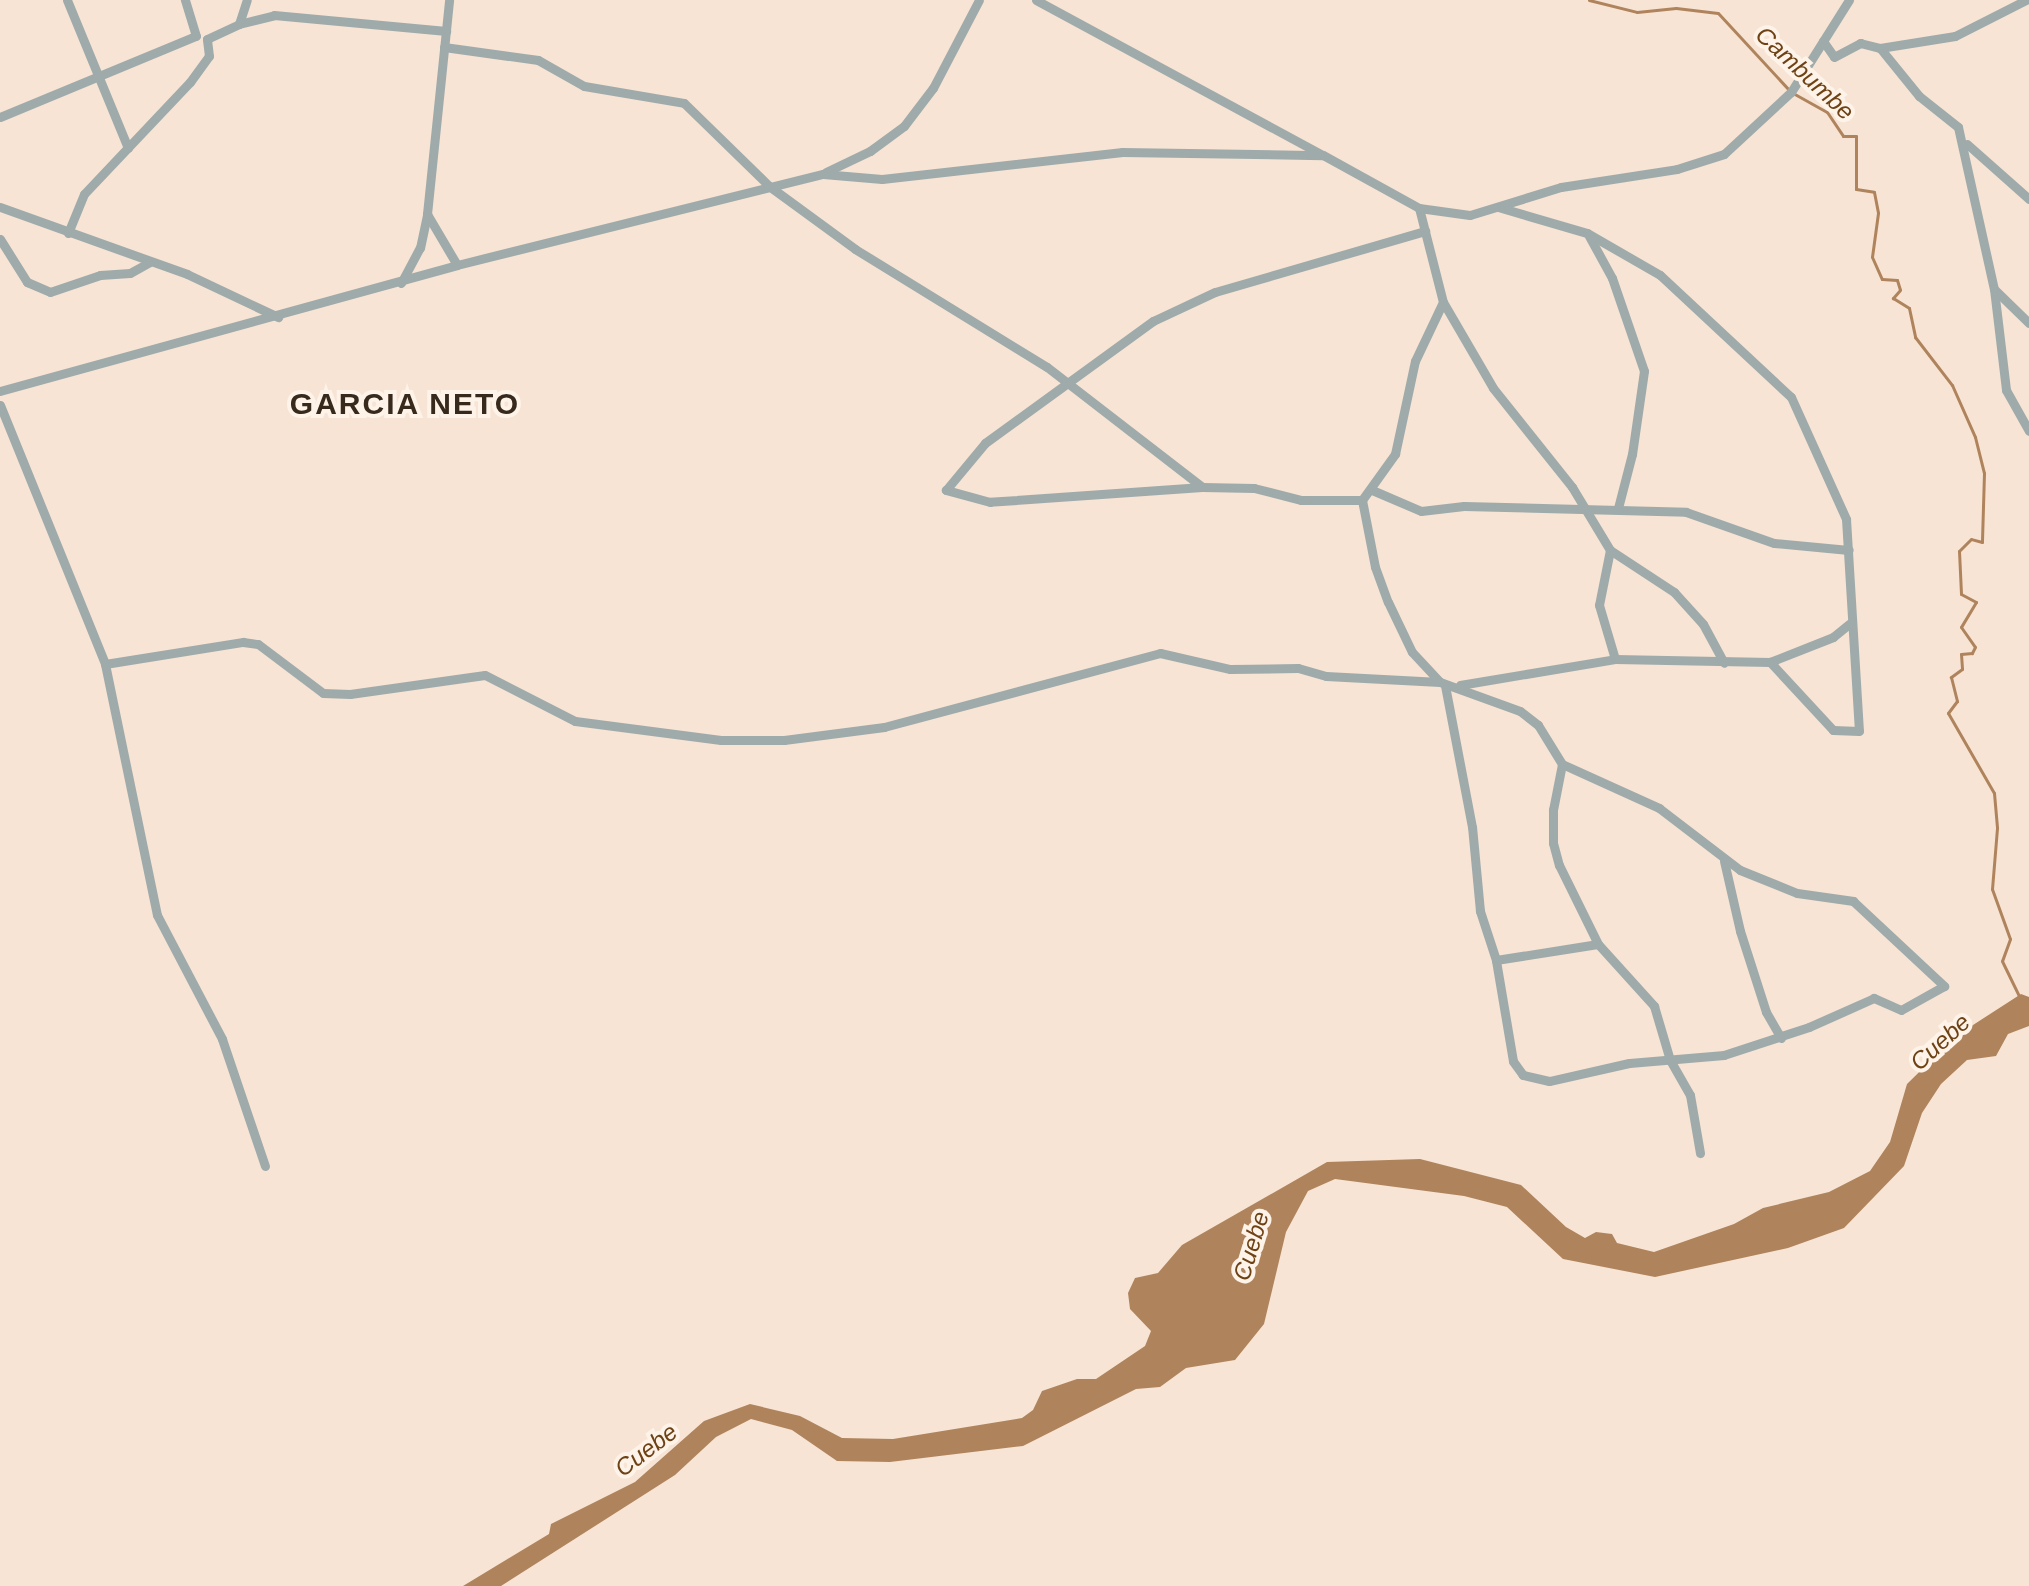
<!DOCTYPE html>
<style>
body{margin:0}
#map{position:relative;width:2029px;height:1586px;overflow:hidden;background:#f7e4d4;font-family:Helvetica,sans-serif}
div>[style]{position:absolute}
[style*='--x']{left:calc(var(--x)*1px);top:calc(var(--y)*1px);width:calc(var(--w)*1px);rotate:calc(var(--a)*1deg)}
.water>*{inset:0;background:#af845d}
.stream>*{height:3px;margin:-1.5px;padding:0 1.5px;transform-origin:1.5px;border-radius:1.5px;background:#af845d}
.minor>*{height:9px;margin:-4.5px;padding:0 4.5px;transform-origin:4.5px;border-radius:4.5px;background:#9fabab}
span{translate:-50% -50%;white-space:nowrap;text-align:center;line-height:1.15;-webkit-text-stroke:8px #fef3e9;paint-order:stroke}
.water-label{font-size:24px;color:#6e4214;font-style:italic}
.district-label{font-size:30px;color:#37291c;font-weight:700;letter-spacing:2px}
</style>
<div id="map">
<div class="water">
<i style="clip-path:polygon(2021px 994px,2029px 997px,2029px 1026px,2008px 1034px,1996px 1056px,1967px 1060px,1941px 1084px,1922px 1113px,1904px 1166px,1844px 1228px,1788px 1248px,1655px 1277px,1563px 1259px,1507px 1207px,1464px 1196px,1335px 1179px,1308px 1191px,1286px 1232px,1264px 1324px,1235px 1360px,1186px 1368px,1160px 1387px,1136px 1389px,1023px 1446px,890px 1462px,837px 1461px,792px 1430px,751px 1419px,716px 1437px,675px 1475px,501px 1586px,463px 1586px,549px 1534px,551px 1524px,635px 1482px,704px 1421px,750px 1404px,800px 1416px,842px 1438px,893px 1439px,1022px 1418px,1033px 1410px,1042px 1391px,1077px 1379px,1096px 1379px,1145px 1346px,1151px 1331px,1130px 1309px,1128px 1293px,1135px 1278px,1158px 1273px,1182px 1245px,1327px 1162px,1420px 1159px,1521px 1185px,1566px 1227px,1585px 1238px,1596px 1232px,1612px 1234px,1617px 1243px,1654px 1252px,1734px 1224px,1763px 1208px,1829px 1192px,1870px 1171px,1890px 1142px,1907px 1084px,1956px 1036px)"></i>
</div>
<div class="stream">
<i style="--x:1589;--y:0;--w:49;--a:14"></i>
<i style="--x:1637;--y:12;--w:39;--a:-6"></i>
<i style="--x:1676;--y:8;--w:42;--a:6.8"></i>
<i style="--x:1718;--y:13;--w:108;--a:47.3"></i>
<i style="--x:1791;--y:92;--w:41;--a:29.1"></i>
<i style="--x:1827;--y:112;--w:29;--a:56"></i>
<i style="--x:1843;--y:136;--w:13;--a:0"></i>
<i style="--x:1856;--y:136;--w:53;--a:90"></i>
<i style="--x:1856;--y:189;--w:18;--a:9"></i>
<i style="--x:1874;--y:192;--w:21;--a:79"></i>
<i style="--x:1878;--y:213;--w:44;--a:97.8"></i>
<i style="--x:1872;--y:257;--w:24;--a:66"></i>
<i style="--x:1882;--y:279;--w:15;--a:4"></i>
<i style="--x:1897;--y:280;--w:10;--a:73"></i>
<i style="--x:1900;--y:290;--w:11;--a:131"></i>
<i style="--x:1893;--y:298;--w:19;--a:32"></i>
<i style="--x:1909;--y:308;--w:30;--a:78"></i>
<i style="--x:1915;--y:337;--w:61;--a:52.4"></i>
<i style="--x:1952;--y:385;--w:57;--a:66.1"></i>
<i style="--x:1975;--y:437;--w:37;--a:76"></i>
<i style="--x:1984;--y:473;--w:69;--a:91.7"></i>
<i style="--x:1982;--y:542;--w:11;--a:-165"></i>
<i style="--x:1971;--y:539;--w:17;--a:135"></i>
<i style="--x:1959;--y:551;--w:43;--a:87.3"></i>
<i style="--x:1961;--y:594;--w:17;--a:28"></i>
<i style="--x:1976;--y:602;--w:29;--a:121"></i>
<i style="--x:1961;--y:627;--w:24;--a:55"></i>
<i style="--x:1975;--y:647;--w:7;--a:117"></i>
<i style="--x:1972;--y:653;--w:11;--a:175"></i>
<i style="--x:1961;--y:654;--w:15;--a:86"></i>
<i style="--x:1962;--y:669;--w:14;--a:144"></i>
<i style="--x:1951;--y:677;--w:25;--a:76"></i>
<i style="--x:1957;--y:701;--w:15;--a:127"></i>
<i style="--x:1948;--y:713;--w:92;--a:60.1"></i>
<i style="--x:1994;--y:793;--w:35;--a:85"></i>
<i style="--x:1997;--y:828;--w:61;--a:94.7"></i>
<i style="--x:1992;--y:889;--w:53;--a:70.2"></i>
<i style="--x:2010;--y:939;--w:23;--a:110"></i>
<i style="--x:2002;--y:961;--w:41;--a:64.1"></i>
</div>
<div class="minor">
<i style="--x:67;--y:0;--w:160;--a:67.6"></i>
<i style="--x:1036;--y:0;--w:324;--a:28.4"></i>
<i style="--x:239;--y:24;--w:36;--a:-14"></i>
<i style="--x:274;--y:15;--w:173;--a:5.3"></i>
<i style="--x:1823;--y:41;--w:19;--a:55"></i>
<i style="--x:1834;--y:57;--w:30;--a:-28"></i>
<i style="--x:1860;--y:43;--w:21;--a:14"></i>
<i style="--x:1880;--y:48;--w:62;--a:50.9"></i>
<i style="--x:1919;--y:96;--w:50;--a:38.5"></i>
<i style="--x:1958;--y:127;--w:166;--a:77.5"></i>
<i style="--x:1994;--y:289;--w:102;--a:83.2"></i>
<i style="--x:2006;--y:390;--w:47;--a:60.7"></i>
<i style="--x:444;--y:47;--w:95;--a:7.9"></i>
<i style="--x:538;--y:60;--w:53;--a:29.5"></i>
<i style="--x:584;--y:86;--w:101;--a:9.6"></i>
<i style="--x:684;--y:103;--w:119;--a:44.3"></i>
<i style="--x:769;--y:186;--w:107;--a:36.2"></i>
<i style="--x:855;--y:249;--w:225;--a:31.6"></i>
<i style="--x:1047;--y:367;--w:196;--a:37.7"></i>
<i style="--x:1202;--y:487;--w:52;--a:1.1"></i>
<i style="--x:1254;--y:488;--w:49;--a:14.3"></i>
<i style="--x:1301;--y:500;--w:61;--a:0"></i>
<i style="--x:1880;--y:48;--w:76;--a:-9.1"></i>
<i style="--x:1955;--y:36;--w:80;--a:-26.9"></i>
<i style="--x:0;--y:117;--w:212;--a:-22.5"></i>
<i style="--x:196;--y:36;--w:38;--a:-107"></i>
<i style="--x:1967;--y:144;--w:83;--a:41.6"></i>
<i style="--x:826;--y:172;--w:49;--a:-25.5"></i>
<i style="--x:870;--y:151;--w:42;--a:-36.3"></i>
<i style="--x:904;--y:126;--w:48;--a:-52.7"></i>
<i style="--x:933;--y:88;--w:99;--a:-62.4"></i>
<i style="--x:0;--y:207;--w:199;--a:19.7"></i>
<i style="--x:187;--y:274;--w:101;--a:25.3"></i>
<i style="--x:1498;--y:207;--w:93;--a:16.3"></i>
<i style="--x:1587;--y:233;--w:84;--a:29.9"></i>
<i style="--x:1660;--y:275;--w:179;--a:43"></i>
<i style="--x:1791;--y:397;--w:134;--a:65.7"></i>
<i style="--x:1846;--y:519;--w:212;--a:86.5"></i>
<i style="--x:1859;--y:731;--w:26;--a:-178"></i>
<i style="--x:1833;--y:730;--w:93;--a:-132.8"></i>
<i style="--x:1419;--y:208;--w:97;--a:75.7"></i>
<i style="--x:1443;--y:302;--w:99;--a:59.8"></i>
<i style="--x:1493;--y:388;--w:127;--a:51.4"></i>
<i style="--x:1572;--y:487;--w:74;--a:58.9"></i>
<i style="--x:1610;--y:550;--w:77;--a:33.3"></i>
<i style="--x:1674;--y:592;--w:43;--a:47.8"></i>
<i style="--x:1703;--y:624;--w:44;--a:61.7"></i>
<i style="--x:427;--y:214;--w:59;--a:59.5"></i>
<i style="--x:68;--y:233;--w:42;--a:-67.7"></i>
<i style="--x:84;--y:194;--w:154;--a:-46.6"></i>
<i style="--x:190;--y:82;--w:32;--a:-54"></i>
<i style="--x:209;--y:56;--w:17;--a:-97"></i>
<i style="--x:207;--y:39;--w:35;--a:-25"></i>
<i style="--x:239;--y:24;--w:25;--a:-72"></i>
<i style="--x:1589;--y:236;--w:48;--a:61.3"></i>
<i style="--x:1612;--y:278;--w:98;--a:71"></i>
<i style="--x:1644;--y:371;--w:84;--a:98.2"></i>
<i style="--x:1632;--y:454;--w:56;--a:104.5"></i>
<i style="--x:0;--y:239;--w:51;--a:57.9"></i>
<i style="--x:27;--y:282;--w:25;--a:23"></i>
<i style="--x:50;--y:292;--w:53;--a:-18.8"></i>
<i style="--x:100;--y:275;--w:30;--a:-4"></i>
<i style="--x:130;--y:273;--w:23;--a:-29"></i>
<i style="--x:401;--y:283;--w:40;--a:-62"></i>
<i style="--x:420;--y:248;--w:35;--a:-78"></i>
<i style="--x:427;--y:214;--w:215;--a:-84.1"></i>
<i style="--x:1994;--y:289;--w:49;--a:44.2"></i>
<i style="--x:0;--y:391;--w:474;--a:-15.4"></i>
<i style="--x:457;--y:265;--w:377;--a:-14"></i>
<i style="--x:823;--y:174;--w:59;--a:4.8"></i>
<i style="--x:882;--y:179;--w:242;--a:-6.4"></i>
<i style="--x:1122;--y:152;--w:201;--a:0.9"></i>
<i style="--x:1323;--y:155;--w:110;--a:28.9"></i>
<i style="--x:1419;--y:208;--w:51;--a:7.8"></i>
<i style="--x:1470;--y:215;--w:95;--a:-17.1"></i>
<i style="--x:1561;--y:187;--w:117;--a:-8.8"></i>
<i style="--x:1677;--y:169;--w:49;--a:-17.7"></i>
<i style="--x:1724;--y:154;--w:91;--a:-42.8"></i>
<i style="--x:1791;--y:92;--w:109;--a:-57.8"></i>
<i style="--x:0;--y:405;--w:279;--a:67.9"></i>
<i style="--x:105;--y:664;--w:256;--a:78.3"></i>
<i style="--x:157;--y:915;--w:140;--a:62.3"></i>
<i style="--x:222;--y:1039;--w:134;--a:71.3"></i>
<i style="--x:1202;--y:487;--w:213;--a:176"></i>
<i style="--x:990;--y:502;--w:46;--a:-164.7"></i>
<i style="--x:946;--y:490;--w:61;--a:-50.3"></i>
<i style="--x:985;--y:443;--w:208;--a:-36"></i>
<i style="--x:1153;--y:321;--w:68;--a:-25.1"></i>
<i style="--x:1215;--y:292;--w:219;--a:-16.2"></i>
<i style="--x:1372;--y:490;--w:53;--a:23.2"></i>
<i style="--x:1421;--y:511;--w:43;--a:-6.6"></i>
<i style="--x:1464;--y:506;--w:222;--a:1.5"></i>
<i style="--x:1686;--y:512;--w:93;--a:19.4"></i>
<i style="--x:1774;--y:543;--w:75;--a:5.3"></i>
<i style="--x:1362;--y:500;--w:68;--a:79"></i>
<i style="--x:1375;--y:567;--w:37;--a:70"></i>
<i style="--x:1388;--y:602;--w:55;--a:64.4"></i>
<i style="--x:1412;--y:652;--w:41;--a:47"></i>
<i style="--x:1440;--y:682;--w:85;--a:19.9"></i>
<i style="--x:1520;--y:711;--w:23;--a:38"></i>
<i style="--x:1538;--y:725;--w:46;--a:58.4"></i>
<i style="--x:1562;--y:764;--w:107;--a:24.4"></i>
<i style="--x:1659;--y:808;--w:102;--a:37.4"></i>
<i style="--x:1740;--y:870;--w:61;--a:22"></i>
<i style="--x:1797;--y:893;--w:57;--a:8.1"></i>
<i style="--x:1853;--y:901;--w:125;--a:43"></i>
<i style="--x:1944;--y:986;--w:49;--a:150.8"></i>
<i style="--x:1901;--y:1010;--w:30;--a:-156"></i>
<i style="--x:1874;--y:998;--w:71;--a:156"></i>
<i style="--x:1809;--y:1027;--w:89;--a:161.8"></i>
<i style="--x:1724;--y:1055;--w:95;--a:175.2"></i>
<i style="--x:1629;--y:1063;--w:82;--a:167.3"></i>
<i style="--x:1549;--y:1081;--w:27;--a:-167"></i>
<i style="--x:1523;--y:1075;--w:17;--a:-126"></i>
<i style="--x:1513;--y:1061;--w:102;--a:-99.6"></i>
<i style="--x:1496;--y:960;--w:52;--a:-108.1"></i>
<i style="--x:1480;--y:911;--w:84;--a:-95.4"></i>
<i style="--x:1472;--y:827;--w:145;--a:-100.8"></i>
<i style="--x:1362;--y:500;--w:57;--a:-54.3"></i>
<i style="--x:1395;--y:454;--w:95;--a:-77.9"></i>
<i style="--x:1415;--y:361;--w:65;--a:-64.6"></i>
<i style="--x:1610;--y:550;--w:56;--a:101.3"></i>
<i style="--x:1599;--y:605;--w:56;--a:73.5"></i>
<i style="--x:105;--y:664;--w:140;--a:-9.1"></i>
<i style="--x:243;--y:642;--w:15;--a:8"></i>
<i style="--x:258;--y:644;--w:81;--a:37"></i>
<i style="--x:323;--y:693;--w:27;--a:2"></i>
<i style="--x:350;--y:694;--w:136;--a:-8"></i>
<i style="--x:485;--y:675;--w:101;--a:27.1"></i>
<i style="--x:575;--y:721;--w:147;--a:7.4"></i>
<i style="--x:721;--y:740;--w:63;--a:0"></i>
<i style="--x:784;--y:740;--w:101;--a:-7.4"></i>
<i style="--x:884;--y:727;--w:286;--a:-15"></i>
<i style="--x:1160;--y:653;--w:72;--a:12.9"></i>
<i style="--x:1230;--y:669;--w:68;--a:-0.8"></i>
<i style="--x:1298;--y:668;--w:29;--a:16"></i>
<i style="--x:1326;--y:676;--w:114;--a:3"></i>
<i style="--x:1460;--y:685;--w:157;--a:-9.5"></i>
<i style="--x:1615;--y:659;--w:155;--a:1.1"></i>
<i style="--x:1770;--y:662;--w:68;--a:-21.6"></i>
<i style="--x:1833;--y:637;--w:21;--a:-39"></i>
<i style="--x:1562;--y:764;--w:47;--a:101.1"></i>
<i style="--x:1553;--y:810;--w:33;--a:90"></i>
<i style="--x:1553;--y:843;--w:23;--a:75"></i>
<i style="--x:1559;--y:865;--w:88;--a:63.7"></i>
<i style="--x:1598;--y:944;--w:84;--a:47.9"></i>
<i style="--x:1654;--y:1006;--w:56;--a:73.5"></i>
<i style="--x:1670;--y:1060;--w:40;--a:60.3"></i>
<i style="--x:1690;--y:1095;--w:59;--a:80.2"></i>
<i style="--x:1724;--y:861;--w:72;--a:77.1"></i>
<i style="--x:1740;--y:931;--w:85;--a:72.2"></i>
<i style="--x:1766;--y:1012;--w:30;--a:60"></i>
<i style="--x:1496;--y:960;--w:103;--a:-8.9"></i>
</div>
<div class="water-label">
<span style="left:1805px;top:73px;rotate:43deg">Cambumbe</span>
<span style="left:1940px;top:1042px;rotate:-42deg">Cuebe</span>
<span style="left:1251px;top:1246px;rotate:-73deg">Cuebe</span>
<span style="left:646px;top:1450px;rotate:-37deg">Cuebe</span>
</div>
<div class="district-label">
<span style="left:405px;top:404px">GARCIA NETO</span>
</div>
</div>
